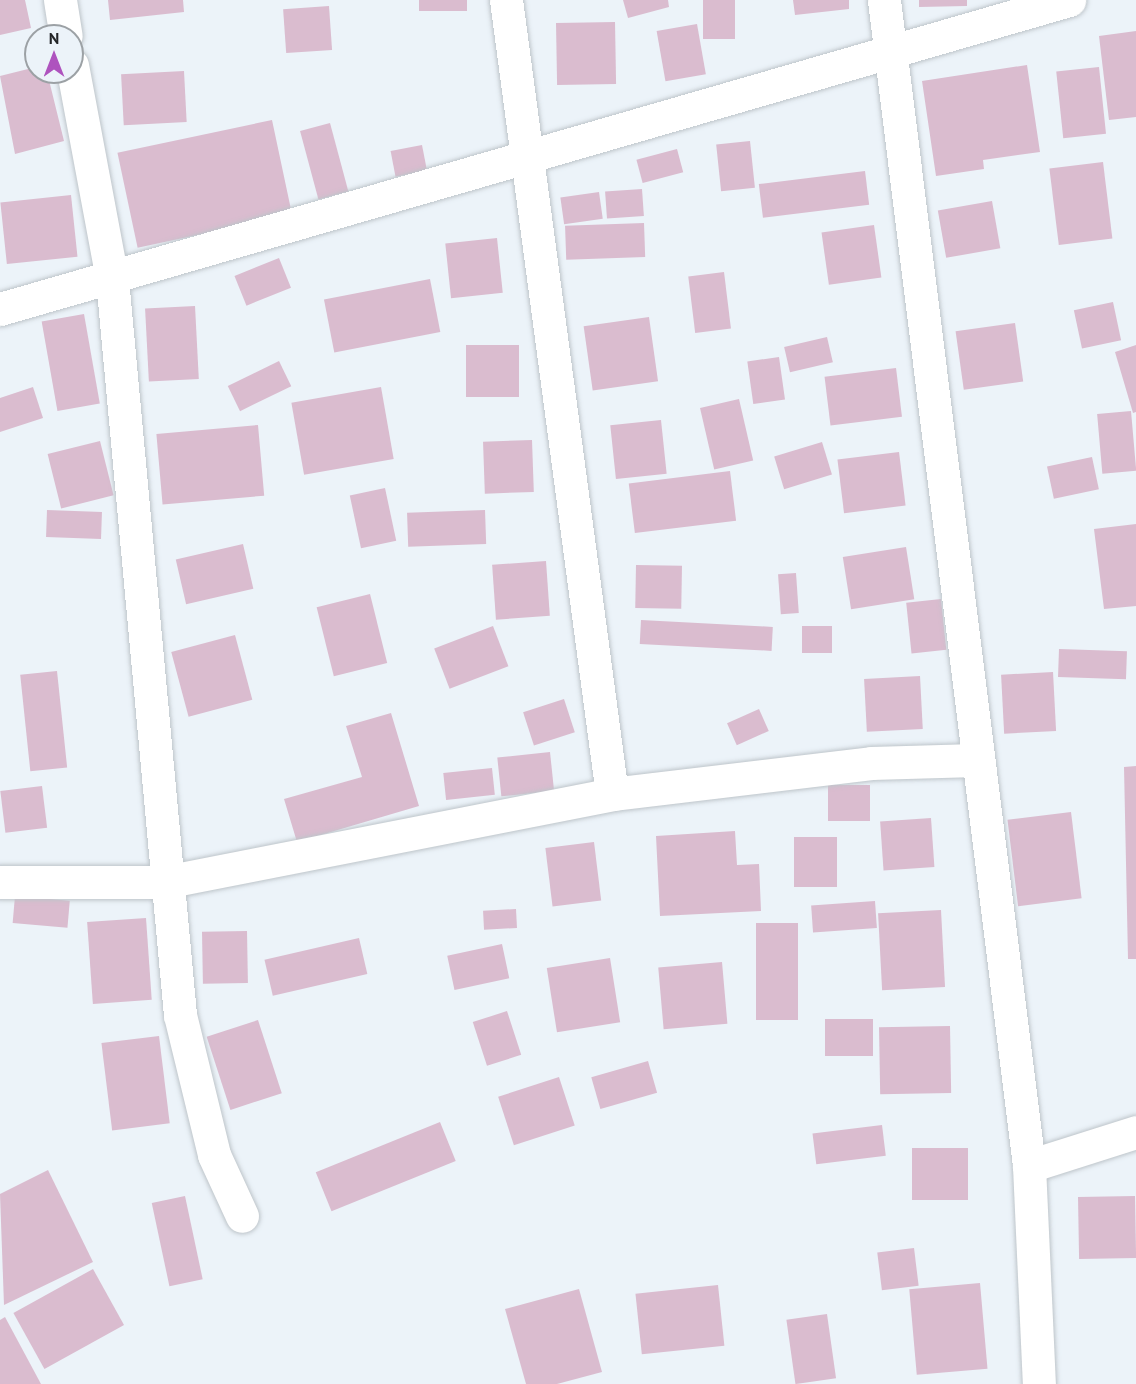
<!DOCTYPE html>
<style>
body{margin:0}
#map{position:relative;width:1136px;height:1384px;overflow:hidden;background:#ecf3f9;font-family:"PT Sans",sans-serif}
div>[style]{position:absolute}
[style*='--x']{left:calc(var(--x)*1px);top:calc(var(--y)*1px);width:calc(var(--w)*1px);rotate:calc(var(--a)*1deg)}
.building>*{inset:0;background:#dabccf;transform-origin:0 0}
.roads{filter:drop-shadow(0 0 2px #bec5ca) drop-shadow(0 0 2px #bec5ca)}
.minor>*{height:33px;margin:-16.5px;padding:0 16.5px;transform-origin:16.5px;border-radius:16.5px;background:#fff}
span{translate:-50% -50%;white-space:nowrap;text-align:center;line-height:1.15;-webkit-text-stroke:5px #ecf3f9;paint-order:stroke}
.north{position:absolute;left:24px;top:24px;width:60px;height:60px;box-sizing:border-box;background:#ecf3f9;border:2px solid #9ca1a5;border-radius:50%;rotate:0deg;font-size:16px;font-weight:700;line-height:24px;text-align:center;color:#232527}
.north::after{content:'';display:block;margin:auto;width:21px;height:27px;background:#ae53be;clip-path:polygon(50% 0,100% 100%,50% 72%,0 100%)}
</style>
<div id="map">
<div class="building">
<i style="clip-path:polygon(0 0,25px 0,31px 28px,0 35px)"></i>
<i style="clip-path:polygon(108px 0,183px 0,184px 12px,110px 20px)"></i>
<i style="left:419px;top:0;width:48px;height:11px"></i>
<i style="clip-path:polygon(623px 0,668px 0,669px 7px,628px 18px)"></i>
<i style="left:703px;top:0;width:32px;height:39px"></i>
<i style="clip-path:polygon(793px 0,849px 0,849px 9px,795px 15px)"></i>
<i style="clip-path:polygon(919px 0,967px 0,967px 6px,919px 7px)"></i>
<i style="left:329px;top:6px;width:44px;height:46px;rotate:86deg"></i>
<i style="left:615px;top:22px;width:62px;height:59px;rotate:89deg"></i>
<i style="left:697px;top:24px;width:51px;height:41px;rotate:80deg"></i>
<i style="clip-path:polygon(1136px 31px,1136px 117px,1109px 120px,1099px 36px)"></i>
<i style="clip-path:polygon(1027px 65px,1040px 152px,983px 160px,984px 169px,936px 176px,922px 81px)"></i>
<i style="clip-path:polygon(36px 67px,36px 72px,47px 72px,64px 141px,15px 154px,0 76px)"></i>
<i style="left:1099px;top:67px;width:67px;height:43px;rotate:84deg"></i>
<i style="left:184px;top:71px;width:51px;height:63px;rotate:87deg"></i>
<i style="left:272px;top:120px;width:97px;height:158px;rotate:78deg"></i>
<i style="left:330px;top:123px;width:71px;height:31px;rotate:75deg"></i>
<i style="left:750px;top:141px;width:47px;height:34px;rotate:84deg"></i>
<i style="left:422px;top:145px;width:26px;height:32px;rotate:79deg"></i>
<i style="left:677px;top:149px;width:24px;height:42px;rotate:75deg"></i>
<i style="left:1103px;top:162px;width:77px;height:54px;rotate:83deg"></i>
<i style="left:865px;top:171px;width:34px;height:107px;rotate:83deg"></i>
<i style="left:642px;top:189px;width:27px;height:37px;rotate:86deg"></i>
<i style="left:599px;top:192px;width:27px;height:39px;rotate:82deg"></i>
<i style="left:71px;top:195px;width:62px;height:71px;rotate:84deg"></i>
<i style="left:992px;top:201px;width:48px;height:55px;rotate:80deg"></i>
<i style="left:644px;top:223px;width:34px;height:79px;rotate:88deg"></i>
<i style="left:874px;top:225px;width:53px;height:53px;rotate:82deg"></i>
<i style="left:497px;top:238px;width:55px;height:52px;rotate:84deg"></i>
<i style="left:279px;top:258px;width:32px;height:48px;rotate:68deg"></i>
<i style="left:724px;top:272px;width:57px;height:36px;rotate:83deg"></i>
<i style="left:430px;top:279px;width:54px;height:108px;rotate:79deg"></i>
<i style="left:1113px;top:302px;width:39px;height:40px;rotate:78deg"></i>
<i style="left:195px;top:306px;width:73px;height:50px;rotate:87deg"></i>
<i style="left:84px;top:314px;width:91px;height:43px;rotate:80deg"></i>
<i style="left:649px;top:317px;width:65px;height:66px;rotate:82deg"></i>
<i style="left:1015px;top:323px;width:59px;height:60px;rotate:82deg"></i>
<i style="left:827px;top:337px;width:26px;height:44px;rotate:77deg"></i>
<i style="left:466px;top:345px;width:53px;height:52px"></i>
<i style="clip-path:polygon(1136px 345px,1136px 412px,1133px 413px,1115px 352px)"></i>
<i style="left:779px;top:357px;width:43px;height:32px;rotate:82deg"></i>
<i style="left:279px;top:361px;width:28px;height:57px;rotate:64deg"></i>
<i style="left:896px;top:368px;width:49px;height:72px;rotate:83deg"></i>
<i style="clip-path:polygon(33px 387px,43px 418px,0 432px,0 398px)"></i>
<i style="left:381px;top:387px;width:73px;height:91px;rotate:80deg"></i>
<i style="left:739px;top:399px;width:63px;height:40px;rotate:77deg"></i>
<i style="left:1131px;top:411px;width:60px;height:34px;rotate:85deg"></i>
<i style="left:661px;top:420px;width:54px;height:51px;rotate:84deg"></i>
<i style="left:258px;top:425px;width:71px;height:102px;rotate:85deg"></i>
<i style="left:532px;top:440px;width:52px;height:49px;rotate:88deg"></i>
<i style="left:100px;top:441px;width:56px;height:54px;rotate:76deg"></i>
<i style="left:822px;top:442px;width:34px;height:50px;rotate:73deg"></i>
<i style="left:899px;top:452px;width:54px;height:62px;rotate:83deg"></i>
<i style="left:1092px;top:457px;width:33px;height:46px;rotate:78deg"></i>
<i style="left:730px;top:471px;width:50px;height:102px;rotate:83deg"></i>
<i style="left:385px;top:488px;width:54px;height:36px;rotate:78deg"></i>
<i style="left:47px;top:510px;width:55px;height:27px;rotate:2deg"></i>
<i style="left:485px;top:510px;width:34px;height:78px;rotate:88deg"></i>
<i style="clip-path:polygon(1136px 524px,1136px 606px,1104px 609px,1094px 529px)"></i>
<i style="left:243px;top:544px;width:46px;height:69px;rotate:77deg"></i>
<i style="left:906px;top:547px;width:53px;height:64px;rotate:81deg"></i>
<i style="left:546px;top:561px;width:55px;height:54px;rotate:86deg"></i>
<i style="left:636px;top:565px;width:46px;height:43px;rotate:1deg"></i>
<i style="left:796px;top:573px;width:40px;height:18px;rotate:86deg"></i>
<i style="left:370px;top:594px;width:71px;height:55px;rotate:76deg"></i>
<i style="left:941px;top:599px;width:51px;height:35px;rotate:84deg"></i>
<i style="left:641px;top:620px;width:132px;height:24px;rotate:3deg"></i>
<i style="left:493px;top:626px;width:43px;height:63px;rotate:69deg"></i>
<i style="left:802px;top:626px;width:30px;height:27px"></i>
<i style="left:235px;top:635px;width:67px;height:66px;rotate:75deg"></i>
<i style="left:1059px;top:649px;width:68px;height:28px;rotate:2deg"></i>
<i style="left:57px;top:671px;width:97px;height:37px;rotate:84deg"></i>
<i style="left:1053px;top:672px;width:59px;height:52px;rotate:87deg"></i>
<i style="left:920px;top:676px;width:53px;height:56px;rotate:87deg"></i>
<i style="left:564px;top:699px;width:35px;height:43px;rotate:72deg"></i>
<i style="left:759px;top:709px;width:24px;height:35px;rotate:66deg"></i>
<i style="clip-path:polygon(391px 713px,419px 806px,297px 842px,284px 799px,362px 777px,346px 726px)"></i>
<i style="left:550px;top:752px;width:39px;height:53px;rotate:84deg"></i>
<i style="clip-path:polygon(1136px 766px,1136px 959px,1128px 959px,1124px 767px)"></i>
<i style="left:492px;top:768px;width:27px;height:49px;rotate:84deg"></i>
<i style="left:828px;top:785px;width:42px;height:36px"></i>
<i style="left:42px;top:786px;width:42px;height:42px;rotate:83deg"></i>
<i style="left:1071px;top:812px;width:87px;height:64px;rotate:83deg"></i>
<i style="left:931px;top:818px;width:49px;height:51px;rotate:86deg"></i>
<i style="clip-path:polygon(735px 831px,737px 865px,759px 864px,761px 911px,660px 916px,656px 836px)"></i>
<i style="left:794px;top:837px;width:43px;height:50px"></i>
<i style="left:594px;top:842px;width:59px;height:49px;rotate:83deg"></i>
<i style="left:15px;top:896px;width:55px;height:27px;rotate:5deg"></i>
<i style="left:875px;top:901px;width:27px;height:64px;rotate:86deg"></i>
<i style="left:516px;top:909px;width:19px;height:33px;rotate:87deg"></i>
<i style="left:941px;top:910px;width:77px;height:63px;rotate:87deg"></i>
<i style="left:146px;top:918px;width:82px;height:59px;rotate:86deg"></i>
<i style="left:756px;top:923px;width:42px;height:97px"></i>
<i style="left:247px;top:931px;width:52px;height:45px;rotate:89deg"></i>
<i style="left:359px;top:938px;width:37px;height:97px;rotate:77deg"></i>
<i style="left:502px;top:944px;width:35px;height:56px;rotate:78deg"></i>
<i style="left:610px;top:958px;width:65px;height:64px;rotate:81deg"></i>
<i style="left:722px;top:962px;width:62px;height:64px;rotate:85deg"></i>
<i style="left:507px;top:1011px;width:46px;height:36px;rotate:72deg"></i>
<i style="left:873px;top:1019px;width:37px;height:48px;rotate:90deg"></i>
<i style="left:258px;top:1020px;width:77px;height:54px;rotate:72deg"></i>
<i style="left:950px;top:1026px;width:67px;height:71px;rotate:89deg"></i>
<i style="left:159px;top:1036px;width:88px;height:58px;rotate:83deg"></i>
<i style="left:648px;top:1061px;width:33px;height:59px;rotate:74deg"></i>
<i style="left:559px;top:1077px;width:51px;height:64px;rotate:72deg"></i>
<i style="left:440px;top:1122px;width:42px;height:134px;rotate:68deg"></i>
<i style="left:882px;top:1125px;width:31px;height:70px;rotate:83deg"></i>
<i style="left:912px;top:1148px;width:56px;height:52px"></i>
<i style="clip-path:polygon(48px 1170px,93px 1262px,4px 1305px,0 1194px)"></i>
<i style="left:185px;top:1196px;width:85px;height:34px;rotate:78deg"></i>
<i style="left:1135px;top:1196px;width:62px;height:57px;rotate:89deg"></i>
<i style="left:914px;top:1248px;width:38px;height:37px;rotate:83deg"></i>
<i style="left:93px;top:1269px;width:64px;height:91px;rotate:61deg"></i>
<i style="left:980px;top:1283px;width:86px;height:71px;rotate:85deg"></i>
<i style="left:718px;top:1285px;width:61px;height:83px;rotate:84deg"></i>
<i style="clip-path:polygon(579px 1289px,602px 1372px,557px 1384px,526px 1384px,505px 1309px)"></i>
<i style="left:827px;top:1314px;width:65px;height:41px;rotate:82deg"></i>
<i style="clip-path:polygon(5px 1317px,41px 1384px,0 1384px,0 1320px)"></i>
</div>
<div class="roads">
<div class="minor">
<i style="--x:60;--y:0;--w:36;--a:81"></i>
<i style="--x:506;--y:0;--w:801;--a:82.4"></i>
<i style="--x:884;--y:0;--w:1175;--a:82.91"></i>
<i style="--x:1029;--y:1166;--w:218;--a:87.4"></i>
<i style="--x:72;--y:65;--w:218;--a:79.4"></i>
<i style="--x:112;--y:279;--w:739;--a:84.72"></i>
<i style="--x:180;--y:1015;--w:144;--a:76.3"></i>
<i style="--x:214;--y:1155;--w:67;--a:65.3"></i>
<i style="--x:0;--y:309;--w:1113;--a:-16.12"></i>
<i style="--x:0;--y:882;--w:165;--a:0"></i>
<i style="--x:165;--y:882;--w:456;--a:-11.1"></i>
<i style="--x:612;--y:794;--w:261;--a:-6.8"></i>
<i style="--x:871;--y:763;--w:105;--a:-1.6"></i>
<i style="--x:1029;--y:1166;--w:112;--a:-17.6"></i>
</div>
</div>
<div class="north">N</div>
</div>
